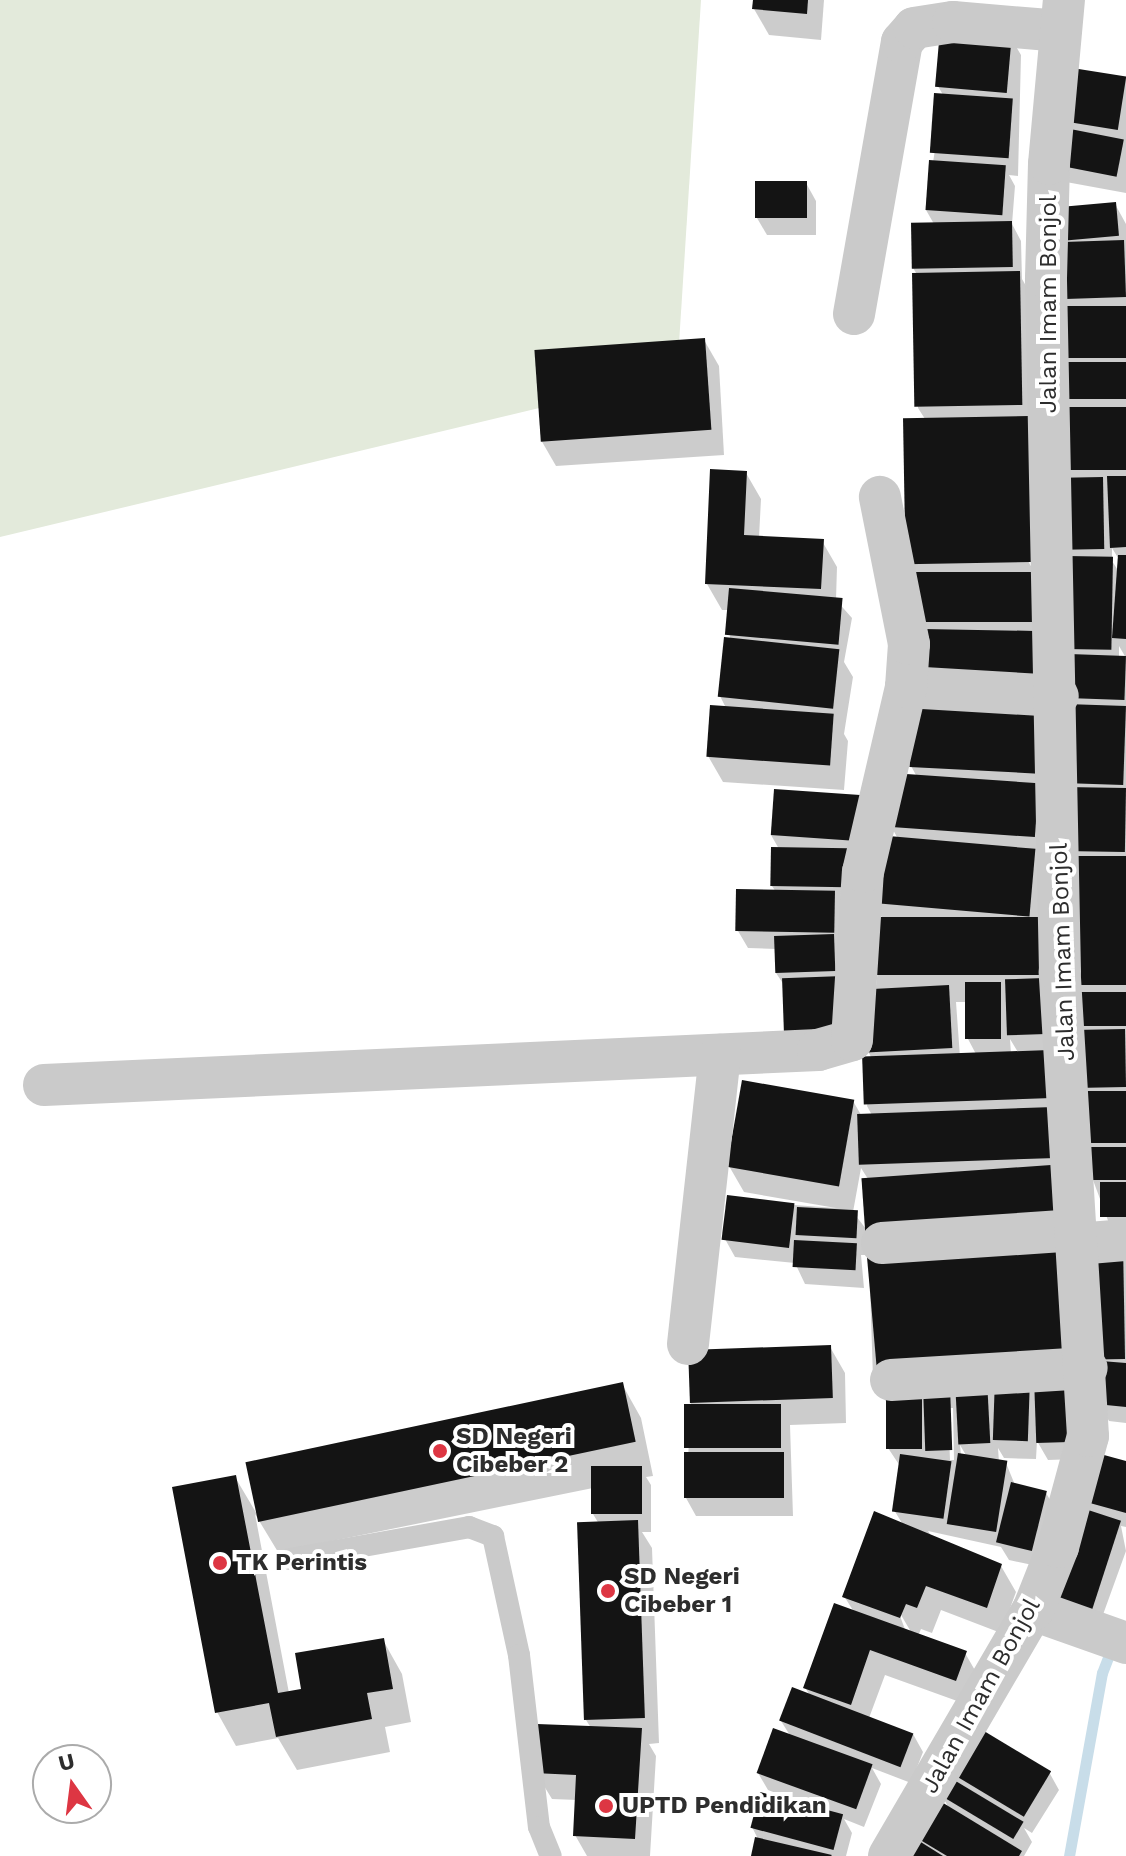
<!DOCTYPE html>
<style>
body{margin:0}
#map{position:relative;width:1126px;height:1856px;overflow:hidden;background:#fff;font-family:"Work Sans",sans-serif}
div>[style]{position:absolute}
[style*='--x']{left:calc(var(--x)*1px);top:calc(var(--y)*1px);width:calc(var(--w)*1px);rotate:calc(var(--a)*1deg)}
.green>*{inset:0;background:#e3eadb}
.shadow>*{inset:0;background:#0003}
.stream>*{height:11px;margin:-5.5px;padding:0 5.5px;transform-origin:5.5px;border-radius:5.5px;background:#c8dde9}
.building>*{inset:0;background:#141414;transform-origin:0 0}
.service>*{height:22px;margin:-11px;padding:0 11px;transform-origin:11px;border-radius:11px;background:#cacaca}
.minor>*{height:42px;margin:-21px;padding:0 21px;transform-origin:21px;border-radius:21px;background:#cacaca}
.dots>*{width:22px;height:22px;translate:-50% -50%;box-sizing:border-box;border:4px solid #fff;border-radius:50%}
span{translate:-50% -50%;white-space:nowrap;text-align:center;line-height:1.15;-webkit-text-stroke:8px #fff;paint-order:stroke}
.street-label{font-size:24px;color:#2d2d2d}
.poi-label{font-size:24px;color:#2d2d2d;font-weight:700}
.left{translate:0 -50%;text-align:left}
.north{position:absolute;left:32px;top:1744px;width:80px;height:80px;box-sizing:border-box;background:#fff;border:2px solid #ababab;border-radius:50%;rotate:346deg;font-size:22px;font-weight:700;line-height:32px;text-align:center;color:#2d2d2d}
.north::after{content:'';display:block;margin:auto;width:28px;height:36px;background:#dd3643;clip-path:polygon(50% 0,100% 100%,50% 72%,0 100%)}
</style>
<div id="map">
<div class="green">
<i style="clip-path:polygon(0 0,701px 0,677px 375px,0 537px)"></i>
</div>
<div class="shadow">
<i style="clip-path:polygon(755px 0,824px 0,821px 40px,769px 35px,754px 9px)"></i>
<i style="clip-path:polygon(evenodd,1011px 38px,1021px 55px,1018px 176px,1009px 175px,1015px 186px,1012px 224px,1021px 241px,1022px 279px,1029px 291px,1041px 708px,1078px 1459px,1048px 1460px,1037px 1441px,1036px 1459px,1004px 1458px,998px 1448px,999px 1462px,1006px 1463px,1015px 1485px,1046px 1493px,1056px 1510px,1042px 1567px,1009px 1560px,1001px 1547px,928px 1531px,935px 1542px,1001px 1566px,1016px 1592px,1001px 1633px,941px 1610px,932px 1633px,921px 1629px,918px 1636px,965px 1653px,980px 1679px,971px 1706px,885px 1675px,869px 1718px,913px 1734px,923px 1752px,911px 1783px,872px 1768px,881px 1784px,864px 1827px,844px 1819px,852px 1833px,846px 1856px,753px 1856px,757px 1837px,752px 1827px,789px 1798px,768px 1790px,758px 1773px,791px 1737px,781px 1721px,810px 1696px,805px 1687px,854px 1612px,844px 1596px,902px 1523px,894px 1510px,900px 1466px,888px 1448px,888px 1405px,873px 1379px,869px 1255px,861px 1255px,864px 1288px,805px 1284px,795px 1263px,735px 1257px,725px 1239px,794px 1205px,836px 1208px,744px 1192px,729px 1166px,853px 1101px,864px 1120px,874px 1119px,867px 1106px,873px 1061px,868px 1051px,884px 921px,873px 902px,898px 839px,891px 826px,917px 777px,911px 766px,912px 572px,925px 419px,918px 408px,918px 276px,913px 268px,934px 224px,926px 210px,943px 95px,938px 86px,1011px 38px,1028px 552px,1036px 575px,1024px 554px,1028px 552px,1011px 38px,956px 1002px,967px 1002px,968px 1039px,977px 1056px,960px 1057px,956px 1002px,1011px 38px,1010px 1039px,1019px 1054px,1011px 1054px,1010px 1039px,1011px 38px,861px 1168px,868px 1179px,866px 1229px,853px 1212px,861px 1168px,1011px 38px,948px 1408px,953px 1408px,954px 1460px,950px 1460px,948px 1408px,1011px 38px,960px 1445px,967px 1457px,961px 1455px,960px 1445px,1011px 38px,897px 1608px,911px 1632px,906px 1632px,897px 1608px)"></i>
<i style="clip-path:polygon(1068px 70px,1126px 78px,1126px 193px,1066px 182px)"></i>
<i style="clip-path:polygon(806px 183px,816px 201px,816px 235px,767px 235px,757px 218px)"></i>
<i style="clip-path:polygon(evenodd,1115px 204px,1126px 224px,1126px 658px,1119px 646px,1119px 658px,1126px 658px,1126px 1234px,1113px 1234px,1080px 1145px,1063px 242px,1115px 204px,1112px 548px,1120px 561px,1119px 572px,1112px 561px,1112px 548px)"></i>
<i style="clip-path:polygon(704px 340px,719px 366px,724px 455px,556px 466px,541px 440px)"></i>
<i style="clip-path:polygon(746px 473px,761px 499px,759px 538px,822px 541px,837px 567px,836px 600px,852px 618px,844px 662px,853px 677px,844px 734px,848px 741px,844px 790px,723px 782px,708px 756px,726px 708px,720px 696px,730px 640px,729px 610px,722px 610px,707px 584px)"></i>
<i style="clip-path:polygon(862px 798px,844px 982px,784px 985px,776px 973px,776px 949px,748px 948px,738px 931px,776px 892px,772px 886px,779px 849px,771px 835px)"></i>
<i style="clip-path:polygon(1096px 1246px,1126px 1252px,1126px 1423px,1109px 1421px,1099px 1404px)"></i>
<i style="clip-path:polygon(830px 1347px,845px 1373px,846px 1423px,790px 1425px,793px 1516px,696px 1516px,686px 1498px,691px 1401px)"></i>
<i style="clip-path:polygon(622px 1384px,641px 1418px,653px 1476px,646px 1477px,651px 1485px,651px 1532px,642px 1532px,652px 1548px,659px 1743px,649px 1744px,656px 1756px,650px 1856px,587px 1856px,575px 1835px,577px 1800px,552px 1799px,536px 1773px,591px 1728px,586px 1720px,599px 1524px,593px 1514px,593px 1488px,278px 1552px,255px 1514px,289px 1693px,303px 1690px,383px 1640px,402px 1674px,411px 1722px,385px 1727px,390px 1752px,297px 1770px,278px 1738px,236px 1746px,217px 1712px,235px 1477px,258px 1516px)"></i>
<i style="clip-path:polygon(1126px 1463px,1126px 1527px,1121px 1526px,1126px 1551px,1096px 1634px,1060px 1621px,1081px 1500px)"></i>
<i style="clip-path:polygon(948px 1770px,1049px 1772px,1059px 1790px,1032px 1833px,1024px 1828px,1032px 1842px,1024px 1856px,908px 1856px,950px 1810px,941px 1794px)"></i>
</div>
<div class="stream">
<i style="--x:1069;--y:1856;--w:186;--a:-79.8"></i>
<i style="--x:1102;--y:1673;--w:28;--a:-69"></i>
</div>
<div class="building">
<i style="clip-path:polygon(753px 0,808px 0,807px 14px,752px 9px)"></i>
<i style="left:940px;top:30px;width:72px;height:57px;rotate:5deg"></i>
<i style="left:1066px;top:67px;width:61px;height:54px;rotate:9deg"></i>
<i style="left:934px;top:93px;width:79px;height:60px;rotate:4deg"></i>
<i style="left:1060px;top:127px;width:65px;height:38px;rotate:11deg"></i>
<i style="left:929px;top:160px;width:77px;height:50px;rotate:4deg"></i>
<i style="left:807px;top:181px;width:37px;height:52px;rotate:90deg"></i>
<i style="left:1116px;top:202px;width:34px;height:59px;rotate:85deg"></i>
<i style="left:1012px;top:221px;width:46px;height:101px;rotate:89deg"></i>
<i style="left:1124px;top:240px;width:57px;height:68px;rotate:88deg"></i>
<i style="left:1020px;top:271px;width:134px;height:108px;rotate:89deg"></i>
<i style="left:1126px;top:306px;width:52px;height:68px;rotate:90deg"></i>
<i style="left:705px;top:338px;width:92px;height:171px;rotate:86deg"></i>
<i style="left:1126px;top:362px;width:37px;height:68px;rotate:90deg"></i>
<i style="left:1126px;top:407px;width:63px;height:69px;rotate:90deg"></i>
<i style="left:1029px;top:416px;width:146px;height:126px;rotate:89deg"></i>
<i style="clip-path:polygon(710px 469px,747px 471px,744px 535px,824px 539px,821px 589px,705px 584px)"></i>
<i style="clip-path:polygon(1107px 476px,1126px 476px,1126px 547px,1110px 548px)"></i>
<i style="left:1103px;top:477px;width:72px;height:40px;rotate:89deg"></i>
<i style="clip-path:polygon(1118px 555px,1126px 555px,1126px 639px,1112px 638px)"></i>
<i style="left:1067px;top:556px;width:46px;height:93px;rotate:1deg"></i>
<i style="left:910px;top:572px;width:130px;height:50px"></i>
<i style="left:729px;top:588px;width:114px;height:47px;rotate:5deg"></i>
<i style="left:923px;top:629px;width:111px;height:53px;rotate:1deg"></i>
<i style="left:724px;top:637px;width:116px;height:60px;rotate:6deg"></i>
<i style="left:1069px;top:654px;width:57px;height:44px;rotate:2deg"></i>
<i style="left:913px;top:699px;width:129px;height:68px;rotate:3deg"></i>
<i style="left:1066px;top:704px;width:60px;height:79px;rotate:2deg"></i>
<i style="left:710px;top:705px;width:124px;height:52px;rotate:4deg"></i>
<i style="left:892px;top:773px;width:147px;height:54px;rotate:4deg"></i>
<i style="left:1065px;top:787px;width:61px;height:64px;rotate:1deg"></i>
<i style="left:774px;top:789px;width:90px;height:46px;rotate:4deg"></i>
<i style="left:877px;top:835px;width:159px;height:68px;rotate:5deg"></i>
<i style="left:771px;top:847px;width:76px;height:39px;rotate:1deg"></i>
<i style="left:1126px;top:856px;width:129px;height:64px;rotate:90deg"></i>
<i style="left:736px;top:889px;width:99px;height:42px;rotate:1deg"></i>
<i style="left:1050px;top:917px;width:58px;height:187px;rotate:90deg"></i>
<i style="left:834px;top:934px;width:37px;height:60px;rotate:88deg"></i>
<i style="left:843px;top:976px;width:54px;height:61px;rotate:88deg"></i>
<i style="left:1044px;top:978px;width:56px;height:39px;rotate:88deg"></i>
<i style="left:965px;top:982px;width:36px;height:57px"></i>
<i style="left:949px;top:985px;width:63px;height:86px;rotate:87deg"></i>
<i style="left:1126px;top:992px;width:34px;height:52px;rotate:90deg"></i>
<i style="left:1125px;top:1029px;width:58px;height:51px;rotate:89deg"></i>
<i style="left:1050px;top:1050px;width:48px;height:188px;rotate:88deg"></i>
<i style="left:742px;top:1080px;width:114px;height:88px;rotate:10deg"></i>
<i style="left:1126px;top:1091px;width:52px;height:49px;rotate:90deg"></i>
<i style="left:1054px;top:1107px;width:51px;height:197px;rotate:88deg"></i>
<i style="left:1126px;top:1147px;width:33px;height:37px;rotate:90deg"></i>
<i style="left:1051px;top:1165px;width:57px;height:190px;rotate:86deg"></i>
<i style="left:1100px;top:1182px;width:26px;height:35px"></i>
<i style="left:727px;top:1195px;width:68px;height:45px;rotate:7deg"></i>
<i style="left:797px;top:1207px;width:61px;height:28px;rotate:3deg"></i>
<i style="left:1065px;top:1237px;width:128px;height:199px;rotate:85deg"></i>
<i style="left:794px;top:1240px;width:63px;height:27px;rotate:3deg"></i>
<i style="left:1123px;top:1243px;width:116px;height:30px;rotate:89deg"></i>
<i style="left:831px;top:1345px;width:53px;height:143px;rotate:88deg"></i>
<i style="clip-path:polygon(1101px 1361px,1126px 1363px,1126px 1407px,1096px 1404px)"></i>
<i style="left:1067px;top:1377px;width:65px;height:33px;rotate:88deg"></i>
<i style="left:995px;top:1378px;width:35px;height:62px;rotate:2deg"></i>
<i style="left:987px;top:1380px;width:63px;height:32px;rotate:87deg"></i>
<i style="left:623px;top:1382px;width:61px;height:386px;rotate:78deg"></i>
<i style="left:886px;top:1382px;width:36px;height:67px"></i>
<i style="left:950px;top:1386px;width:64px;height:27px;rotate:88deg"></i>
<i style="left:781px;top:1404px;width:44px;height:97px;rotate:90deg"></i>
<i style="left:684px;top:1452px;width:100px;height:46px"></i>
<i style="clip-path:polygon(1093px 1452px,1126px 1461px,1126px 1513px,1079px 1500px)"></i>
<i style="left:958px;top:1453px;width:50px;height:72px;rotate:9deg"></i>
<i style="left:900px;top:1454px;width:52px;height:58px;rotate:8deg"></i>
<i style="left:591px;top:1466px;width:51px;height:48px"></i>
<i style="clip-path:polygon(236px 1475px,278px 1693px,301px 1689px,295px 1653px,384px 1638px,393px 1689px,367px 1693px,372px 1719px,276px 1737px,269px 1703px,215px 1713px,172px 1487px)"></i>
<i style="left:1011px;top:1482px;width:37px;height:62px;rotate:14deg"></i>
<i style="left:1082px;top:1508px;width:41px;height:102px;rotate:18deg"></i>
<i style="clip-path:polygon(874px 1511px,1002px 1564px,987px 1608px,926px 1586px,917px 1608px,906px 1604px,900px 1618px,842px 1597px)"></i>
<i style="left:638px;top:1520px;width:198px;height:61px;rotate:88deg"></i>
<i style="clip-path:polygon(834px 1603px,967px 1651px,956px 1681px,870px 1650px,851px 1705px,803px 1688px)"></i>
<i style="left:792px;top:1687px;width:130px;height:36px;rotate:21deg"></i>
<i style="clip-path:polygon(537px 1724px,642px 1728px,635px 1839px,573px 1836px,576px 1775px,534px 1773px)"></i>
<i style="left:974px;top:1725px;width:90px;height:53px;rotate:31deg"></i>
<i style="left:773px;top:1728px;width:106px;height:48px;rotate:20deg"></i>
<i style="left:949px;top:1777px;width:87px;height:20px;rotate:31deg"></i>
<i style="left:760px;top:1792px;width:86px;height:37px;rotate:15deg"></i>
<i style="clip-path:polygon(935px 1798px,1022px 1851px,1019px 1856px,947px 1856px,912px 1835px)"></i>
<i style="clip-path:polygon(755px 1837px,832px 1855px,831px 1856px,751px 1856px)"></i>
<i style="clip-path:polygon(916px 1839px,943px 1856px,905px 1856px)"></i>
</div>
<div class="service">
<i style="--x:290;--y:1559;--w:182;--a:-10.1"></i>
<i style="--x:469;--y:1527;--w:26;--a:21"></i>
<i style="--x:493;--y:1536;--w:122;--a:77.7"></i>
<i style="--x:519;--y:1655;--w:173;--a:83.4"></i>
<i style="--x:539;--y:1827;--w:31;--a:68"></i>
</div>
<div class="minor">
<i style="--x:854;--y:314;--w:276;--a:-80"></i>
<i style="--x:902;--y:42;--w:18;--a:-49"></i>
<i style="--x:914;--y:28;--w:39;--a:-9"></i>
<i style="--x:953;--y:22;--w:108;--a:4.8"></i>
<i style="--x:906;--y:687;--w:152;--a:3.4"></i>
<i style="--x:44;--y:1085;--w:775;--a:-2.59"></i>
<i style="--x:818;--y:1050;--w:35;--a:-16"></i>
<i style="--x:852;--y:1040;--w:168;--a:-86.3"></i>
<i style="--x:863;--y:872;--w:190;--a:-76.9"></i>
<i style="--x:906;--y:687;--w:43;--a:-86"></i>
<i style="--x:909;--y:644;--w:150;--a:-101.2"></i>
<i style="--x:882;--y:1243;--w:195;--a:-3.8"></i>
<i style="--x:1077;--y:1244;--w:49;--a:-4.7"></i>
<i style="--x:688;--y:1344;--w:291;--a:-83.7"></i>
<i style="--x:891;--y:1380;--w:196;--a:-3.5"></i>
<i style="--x:1033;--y:1610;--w:99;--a:19.5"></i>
<i style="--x:889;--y:1856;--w:285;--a:-59.7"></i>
<i style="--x:1033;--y:1610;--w:68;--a:-68.4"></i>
<i style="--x:1058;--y:1547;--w:115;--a:-74.9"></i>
<i style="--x:1088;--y:1436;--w:465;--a:-93.5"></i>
<i style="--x:1060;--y:972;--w:694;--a:-91.16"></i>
<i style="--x:1046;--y:278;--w:114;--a:-88.5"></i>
<i style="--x:1049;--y:164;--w:165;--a:-84.8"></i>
</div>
<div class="dots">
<i style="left:440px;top:1451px;background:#dd3643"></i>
<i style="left:220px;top:1563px;background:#dd3643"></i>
<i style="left:608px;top:1591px;background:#dd3643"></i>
<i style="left:606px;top:1806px;background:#dd3643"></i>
</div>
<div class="street-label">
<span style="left:1049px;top:304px;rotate:-90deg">Jalan Imam Bonjol</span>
<span style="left:1063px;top:952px;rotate:-92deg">Jalan Imam Bonjol</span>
<span style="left:981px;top:1696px;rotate:-61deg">Jalan Imam Bonjol</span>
</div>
<div class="poi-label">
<span class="left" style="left:456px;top:1451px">SD Negeri<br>Cibeber 2</span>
<span class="left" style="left:236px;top:1563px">TK Perintis</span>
<span class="left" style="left:624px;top:1591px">SD Negeri<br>Cibeber 1</span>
<span class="left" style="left:622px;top:1806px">UPTD Pendidikan</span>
</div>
<div class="north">U</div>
</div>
